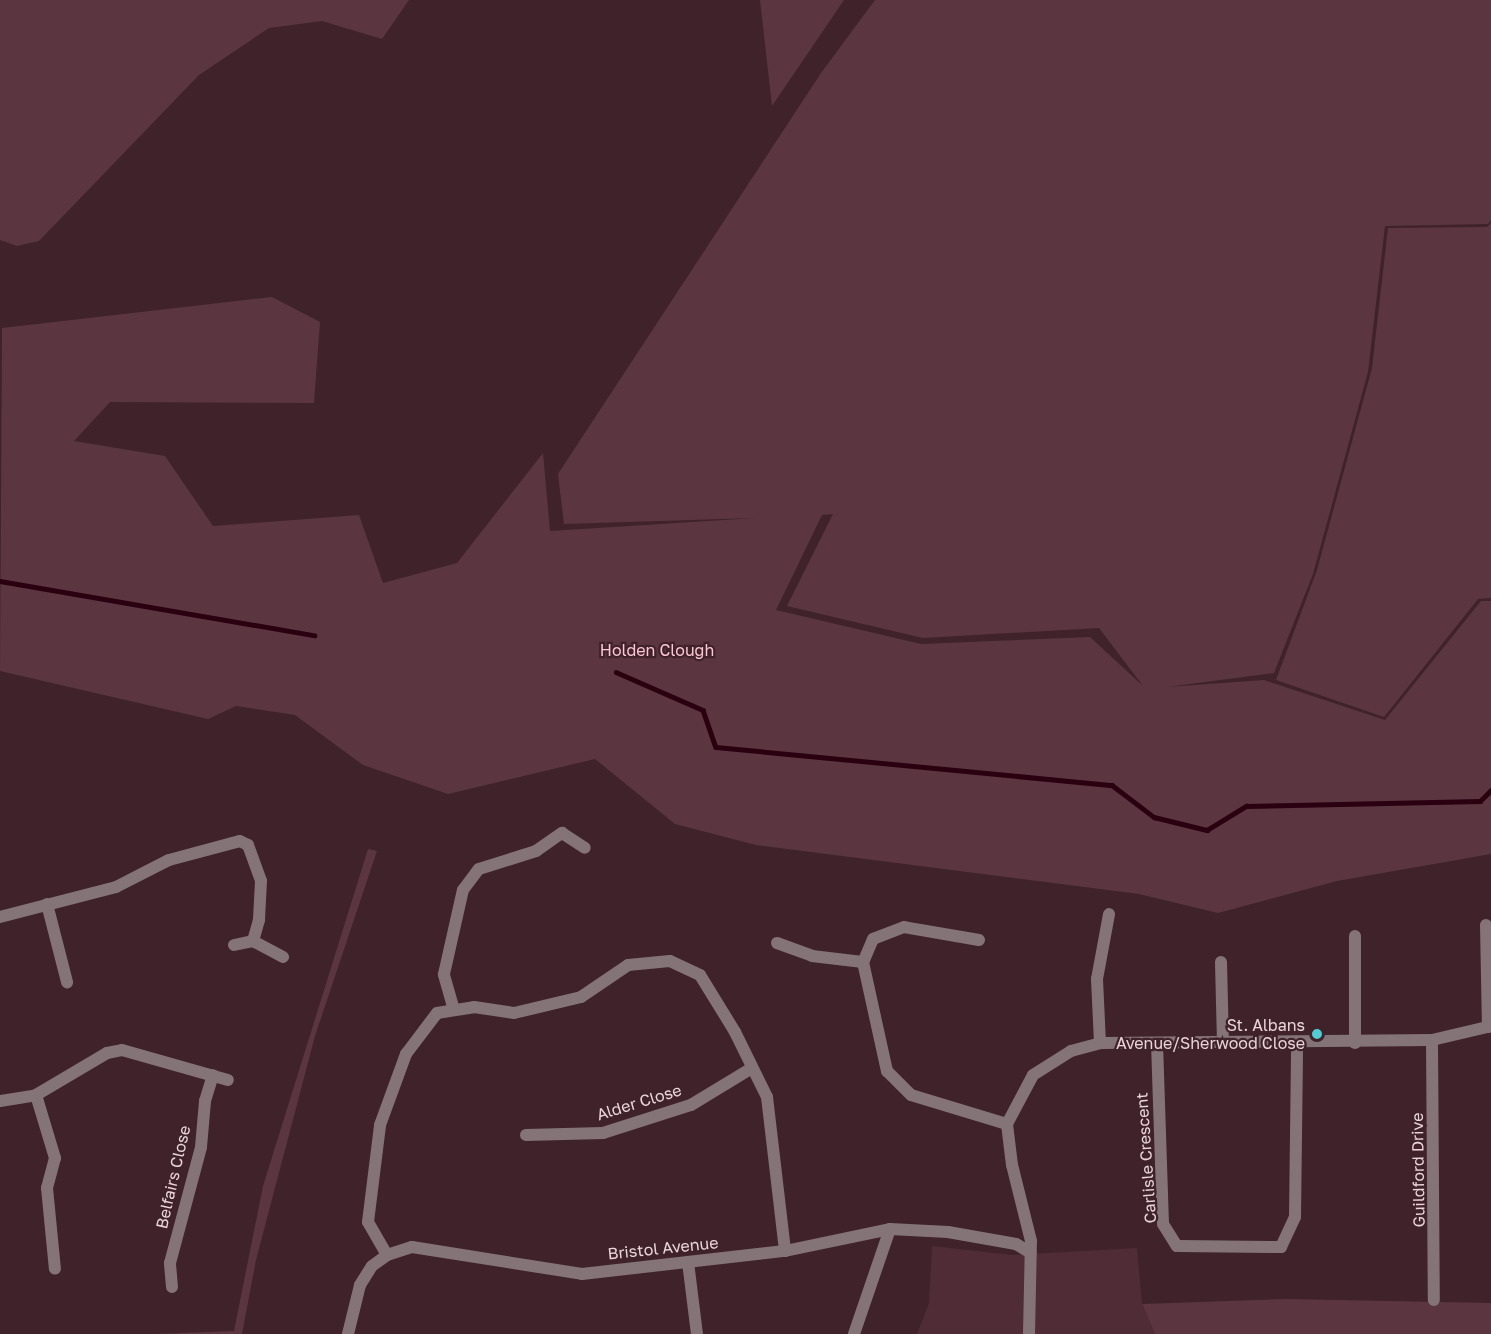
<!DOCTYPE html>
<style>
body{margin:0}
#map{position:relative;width:1491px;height:1334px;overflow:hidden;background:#3f222a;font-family:"Golos Text",sans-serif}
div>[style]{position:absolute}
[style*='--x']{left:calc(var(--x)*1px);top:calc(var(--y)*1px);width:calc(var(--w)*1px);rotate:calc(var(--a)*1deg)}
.built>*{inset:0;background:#4f2c36}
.green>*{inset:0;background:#5b3640}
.stream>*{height:4.5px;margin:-2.25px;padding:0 2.25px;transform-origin:2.25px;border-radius:2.25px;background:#2a0010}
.street>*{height:12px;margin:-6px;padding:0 6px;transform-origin:6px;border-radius:6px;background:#847478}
.dots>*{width:16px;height:16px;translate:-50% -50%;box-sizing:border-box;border:3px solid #3f222a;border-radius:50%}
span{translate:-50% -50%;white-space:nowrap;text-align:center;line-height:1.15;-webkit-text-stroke:4.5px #3f222a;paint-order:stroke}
.park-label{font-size:16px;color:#fcc6d3}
.poi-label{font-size:16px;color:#e9d5da}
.right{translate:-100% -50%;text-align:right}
.street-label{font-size:16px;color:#e9d5da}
</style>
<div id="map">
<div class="built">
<i style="clip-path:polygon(932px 1246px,1012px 1255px,1137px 1248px,1142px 1304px,1155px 1334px,917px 1334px,929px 1303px)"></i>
</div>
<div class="green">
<i style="clip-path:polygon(0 0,409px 0,382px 39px,322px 21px,269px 28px,199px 75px,39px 241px,17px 246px,0 240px)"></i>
<i style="clip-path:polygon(760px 0,844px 0,772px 106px)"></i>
<i style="clip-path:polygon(evenodd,875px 0,1491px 0,1491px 220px,1488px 224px,1385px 226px,1368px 372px,1313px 574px,1274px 673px,1167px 687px,1264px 680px,1385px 720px,1481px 601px,1491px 601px,1491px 854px,1337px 881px,1218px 913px,1139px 894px,756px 845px,675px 824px,595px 759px,448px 794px,363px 765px,295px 715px,236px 706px,208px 719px,0 671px,2px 328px,272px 297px,320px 322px,314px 403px,110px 402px,74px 441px,165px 456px,213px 526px,359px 515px,383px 583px,457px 563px,543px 453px,550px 531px,755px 518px,564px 524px,558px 474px,821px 73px,875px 0,833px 514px,787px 606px,923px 638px,1099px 628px,1143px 686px,1090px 637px,921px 644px,776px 610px,822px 515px,833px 514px)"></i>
<i style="clip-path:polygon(1491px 223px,1491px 598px,1478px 599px,1384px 717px,1276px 680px,1317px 570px,1372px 368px,1388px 228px,1487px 227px)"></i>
<i style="clip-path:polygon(368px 849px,377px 851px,315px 1036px,256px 1260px,242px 1334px,155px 1334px,234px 1331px,263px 1186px)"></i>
<i style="clip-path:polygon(1286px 1299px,1491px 1303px,1491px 1334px,1155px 1334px,1142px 1304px)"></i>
</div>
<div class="stream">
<i style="--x:0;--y:581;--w:319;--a:9.8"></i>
<i style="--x:616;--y:672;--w:95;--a:23.6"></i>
<i style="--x:703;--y:710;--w:39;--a:71"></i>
<i style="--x:716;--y:747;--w:398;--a:5.5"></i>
<i style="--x:1112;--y:785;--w:53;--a:37.3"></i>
<i style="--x:1154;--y:817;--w:55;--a:13.8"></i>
<i style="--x:1207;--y:830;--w:46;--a:-31.6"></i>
<i style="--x:1246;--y:806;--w:234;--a:-1.2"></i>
<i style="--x:1480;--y:801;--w:16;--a:-45"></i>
</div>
<div class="street">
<i style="--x:47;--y:904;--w:81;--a:75.6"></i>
<i style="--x:0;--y:917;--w:120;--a:-14.5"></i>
<i style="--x:116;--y:887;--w:59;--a:-27"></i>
<i style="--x:169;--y:860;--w:73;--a:-15"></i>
<i style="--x:240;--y:841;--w:9;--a:27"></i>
<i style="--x:248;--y:845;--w:38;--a:70"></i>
<i style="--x:261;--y:881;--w:39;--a:93"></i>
<i style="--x:259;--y:920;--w:22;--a:106"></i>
<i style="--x:1486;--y:925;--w:102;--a:88.9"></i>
<i style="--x:1355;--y:936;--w:107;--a:90"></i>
<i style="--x:979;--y:940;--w:76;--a:-170.2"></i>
<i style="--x:904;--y:927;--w:33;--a:159"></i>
<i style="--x:873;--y:939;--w:25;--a:113"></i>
<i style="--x:863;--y:962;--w:112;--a:77.6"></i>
<i style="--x:887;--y:1071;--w:34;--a:45"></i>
<i style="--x:911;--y:1095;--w:100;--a:16.8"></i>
<i style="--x:777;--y:943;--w:37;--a:20"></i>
<i style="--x:812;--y:956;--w:51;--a:6.7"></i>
<i style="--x:234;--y:945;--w:19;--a:-12"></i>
<i style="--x:253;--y:941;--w:34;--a:28"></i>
<i style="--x:1221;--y:962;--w:81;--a:88.6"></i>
<i style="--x:454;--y:1010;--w:37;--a:-106"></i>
<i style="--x:444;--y:974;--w:86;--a:-77.3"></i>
<i style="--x:463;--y:890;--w:26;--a:-53"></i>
<i style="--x:479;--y:869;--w:60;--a:-17.5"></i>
<i style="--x:536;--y:851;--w:32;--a:-35"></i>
<i style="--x:562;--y:833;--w:27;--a:33"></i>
<i style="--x:1432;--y:1040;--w:260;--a:89.6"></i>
<i style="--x:1100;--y:1043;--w:64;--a:-92.7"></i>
<i style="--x:1097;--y:979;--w:66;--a:-79.5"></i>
<i style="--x:1157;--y:1043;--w:181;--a:88.1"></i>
<i style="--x:1163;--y:1224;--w:26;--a:58"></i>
<i style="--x:1177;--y:1246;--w:104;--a:0.6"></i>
<i style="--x:1281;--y:1247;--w:33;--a:-65"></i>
<i style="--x:1295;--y:1217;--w:173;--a:-89.3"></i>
<i style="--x:36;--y:1095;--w:66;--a:73.2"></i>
<i style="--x:55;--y:1158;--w:31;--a:105"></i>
<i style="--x:47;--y:1188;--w:81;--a:84.4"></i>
<i style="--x:0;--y:1101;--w:36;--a:-9"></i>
<i style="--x:36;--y:1095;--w:82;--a:-30.6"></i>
<i style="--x:107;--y:1053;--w:15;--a:-11"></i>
<i style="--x:122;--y:1050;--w:110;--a:15.8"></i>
<i style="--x:526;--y:1135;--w:77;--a:-1.5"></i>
<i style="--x:603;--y:1133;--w:92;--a:-17.7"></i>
<i style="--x:691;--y:1105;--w:71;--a:-31.2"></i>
<i style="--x:387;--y:1255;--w:38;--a:-120"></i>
<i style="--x:368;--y:1222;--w:98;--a:-82.9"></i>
<i style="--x:380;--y:1125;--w:76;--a:-69.9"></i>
<i style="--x:406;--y:1054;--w:51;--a:-52.9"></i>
<i style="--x:437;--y:1013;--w:37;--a:-9"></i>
<i style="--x:474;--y:1007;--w:40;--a:8.5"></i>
<i style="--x:514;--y:1013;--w:69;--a:-13.4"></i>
<i style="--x:581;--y:997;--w:57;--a:-34.2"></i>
<i style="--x:628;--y:965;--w:42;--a:-5.4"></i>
<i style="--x:670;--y:961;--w:33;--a:25"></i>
<i style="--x:700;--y:975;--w:67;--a:58.4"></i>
<i style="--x:735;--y:1032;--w:72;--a:63.8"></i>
<i style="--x:767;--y:1097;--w:155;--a:83.3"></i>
<i style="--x:688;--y:1262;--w:73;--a:82.9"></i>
<i style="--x:172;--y:1287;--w:24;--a:-95"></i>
<i style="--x:170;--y:1263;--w:120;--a:-75"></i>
<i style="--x:201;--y:1147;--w:46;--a:-85"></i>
<i style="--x:205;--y:1101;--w:27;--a:-73"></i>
<i style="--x:348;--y:1334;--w:50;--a:-76.2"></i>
<i style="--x:360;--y:1285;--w:22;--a:-58"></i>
<i style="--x:372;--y:1266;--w:19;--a:-36"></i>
<i style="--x:387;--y:1255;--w:26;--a:-18"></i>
<i style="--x:412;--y:1247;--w:172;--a:9"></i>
<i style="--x:582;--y:1274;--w:204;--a:-6.5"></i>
<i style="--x:785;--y:1251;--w:107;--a:-11.8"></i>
<i style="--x:890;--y:1229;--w:58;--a:3"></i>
<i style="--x:948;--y:1232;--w:69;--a:10"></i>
<i style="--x:1016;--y:1244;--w:17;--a:31"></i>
<i style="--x:854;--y:1334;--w:111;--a:-71.1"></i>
<i style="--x:1029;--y:1334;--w:93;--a:-88.8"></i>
<i style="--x:1031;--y:1241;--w:78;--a:-104"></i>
<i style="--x:1012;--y:1165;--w:41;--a:-97"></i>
<i style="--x:1007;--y:1124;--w:55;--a:-62"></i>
<i style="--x:1033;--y:1075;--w:45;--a:-32.3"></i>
<i style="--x:1071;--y:1051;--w:30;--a:-15"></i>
<i style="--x:1100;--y:1043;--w:332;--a:-0.5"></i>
<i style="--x:1432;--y:1040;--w:61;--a:-13.3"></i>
</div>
<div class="dots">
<i style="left:1317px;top:1034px;background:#52ccd5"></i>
</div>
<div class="park-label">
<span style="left:657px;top:650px">Holden Clough</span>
</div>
<div class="poi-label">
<span class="right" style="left:1305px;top:1034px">St. Albans<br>Avenue/Sherwood Close</span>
</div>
<div class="street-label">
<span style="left:639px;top:1102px;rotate:-17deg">Alder Close</span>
<span style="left:1146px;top:1158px;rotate:-94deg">Carlisle Crescent</span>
<span style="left:1418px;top:1170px;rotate:-91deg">Guildford Drive</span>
<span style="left:173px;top:1177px;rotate:-77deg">Belfairs Close</span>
<span style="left:663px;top:1248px;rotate:-6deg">Bristol Avenue</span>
</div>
</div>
